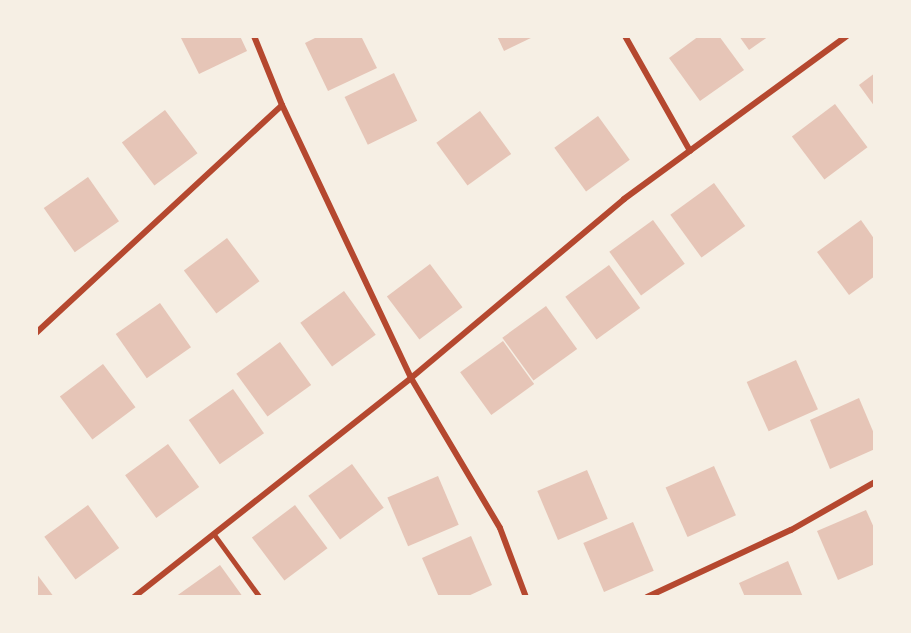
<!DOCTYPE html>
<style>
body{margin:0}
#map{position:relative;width:911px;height:633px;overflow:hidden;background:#f6efe4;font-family:"Fira Sans Condensed",sans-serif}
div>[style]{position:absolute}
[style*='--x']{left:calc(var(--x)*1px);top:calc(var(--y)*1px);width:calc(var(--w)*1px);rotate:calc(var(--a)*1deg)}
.building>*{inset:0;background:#e6c5b7;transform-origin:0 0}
.service>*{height:4.5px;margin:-2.25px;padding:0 2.25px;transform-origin:2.25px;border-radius:2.25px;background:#b5482f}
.minor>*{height:6px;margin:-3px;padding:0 3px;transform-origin:3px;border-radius:3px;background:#b5482f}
span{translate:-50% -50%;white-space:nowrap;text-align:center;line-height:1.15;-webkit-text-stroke:4.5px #f6efe4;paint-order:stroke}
.frame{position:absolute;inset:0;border:38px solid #f6efe4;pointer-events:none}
</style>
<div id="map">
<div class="building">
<i style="clip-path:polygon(180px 36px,240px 36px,247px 51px,199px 74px)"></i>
<i style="clip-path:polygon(319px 36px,361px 36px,377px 68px,328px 91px,305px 43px)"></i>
<i style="clip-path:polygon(497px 36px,535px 36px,504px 51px)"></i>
<i style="clip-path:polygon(699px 36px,719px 36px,744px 70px,700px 101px,669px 58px)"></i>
<i style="clip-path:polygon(739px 36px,769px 36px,749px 50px)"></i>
<i style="left:394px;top:73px;width:53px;height:55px;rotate:64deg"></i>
<i style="clip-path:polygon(875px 73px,875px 107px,859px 85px)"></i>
<i style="left:835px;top:104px;width:54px;height:54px;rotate:53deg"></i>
<i style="left:165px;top:110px;width:54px;height:54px;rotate:53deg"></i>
<i style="left:480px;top:111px;width:53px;height:54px;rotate:54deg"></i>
<i style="left:598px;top:116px;width:54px;height:54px;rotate:54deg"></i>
<i style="left:88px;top:177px;width:54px;height:54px;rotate:55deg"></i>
<i style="left:714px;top:183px;width:53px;height:54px;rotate:54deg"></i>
<i style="left:653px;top:220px;width:54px;height:54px;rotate:54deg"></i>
<i style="clip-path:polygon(861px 220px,875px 240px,875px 276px,849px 295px,817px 252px)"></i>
<i style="left:227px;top:238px;width:54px;height:54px;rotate:53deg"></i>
<i style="left:430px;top:264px;width:54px;height:54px;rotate:53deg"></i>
<i style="left:609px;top:265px;width:53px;height:54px;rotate:54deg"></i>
<i style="left:344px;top:291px;width:54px;height:54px;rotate:54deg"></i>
<i style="left:160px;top:303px;width:54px;height:54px;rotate:55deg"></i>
<i style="left:546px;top:306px;width:53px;height:54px;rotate:54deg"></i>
<i style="left:503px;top:341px;width:53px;height:53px;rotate:54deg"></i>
<i style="left:280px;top:342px;width:53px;height:54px;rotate:54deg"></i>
<i style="left:796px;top:360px;width:54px;height:54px;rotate:66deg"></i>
<i style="left:103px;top:364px;width:54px;height:54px;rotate:53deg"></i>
<i style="left:233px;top:389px;width:54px;height:54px;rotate:55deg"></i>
<i style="clip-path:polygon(859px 398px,875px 436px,875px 449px,830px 469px,810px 420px)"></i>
<i style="left:168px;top:444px;width:53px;height:53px;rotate:54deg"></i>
<i style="left:352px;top:464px;width:54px;height:54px;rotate:54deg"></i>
<i style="left:714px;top:466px;width:54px;height:53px;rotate:66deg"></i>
<i style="left:587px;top:470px;width:53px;height:54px;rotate:67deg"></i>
<i style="left:438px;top:476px;width:53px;height:55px;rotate:67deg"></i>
<i style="left:88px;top:505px;width:53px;height:54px;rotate:54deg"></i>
<i style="left:295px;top:505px;width:54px;height:54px;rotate:53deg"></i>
<i style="clip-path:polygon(866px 510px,875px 530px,875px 564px,838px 580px,817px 531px)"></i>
<i style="left:633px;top:522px;width:53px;height:54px;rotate:67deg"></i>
<i style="clip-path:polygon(471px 536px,492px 585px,466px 597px,439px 597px,422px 558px)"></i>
<i style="clip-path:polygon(788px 561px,803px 597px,745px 597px,739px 583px)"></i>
<i style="clip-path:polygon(220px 565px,243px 597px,175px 597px)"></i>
<i style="clip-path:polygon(36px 573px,54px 597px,36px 597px)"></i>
</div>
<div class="service">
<i style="--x:214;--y:534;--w:78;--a:53.9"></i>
</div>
<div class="minor">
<i style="--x:254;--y:36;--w:74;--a:67.9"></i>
<i style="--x:282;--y:105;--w:302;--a:64.7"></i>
<i style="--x:411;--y:378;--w:174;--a:59.3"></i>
<i style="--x:500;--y:528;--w:74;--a:69.4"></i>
<i style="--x:625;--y:36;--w:132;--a:60.5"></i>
<i style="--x:36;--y:333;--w:335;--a:-42.8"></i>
<i style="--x:134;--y:597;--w:353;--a:-38.3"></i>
<i style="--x:411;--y:378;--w:278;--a:-40"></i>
<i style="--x:624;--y:199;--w:276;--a:-36.2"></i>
<i style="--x:647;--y:597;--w:159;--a:-25"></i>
<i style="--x:791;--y:530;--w:97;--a:-29.7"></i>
</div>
<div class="frame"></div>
</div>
